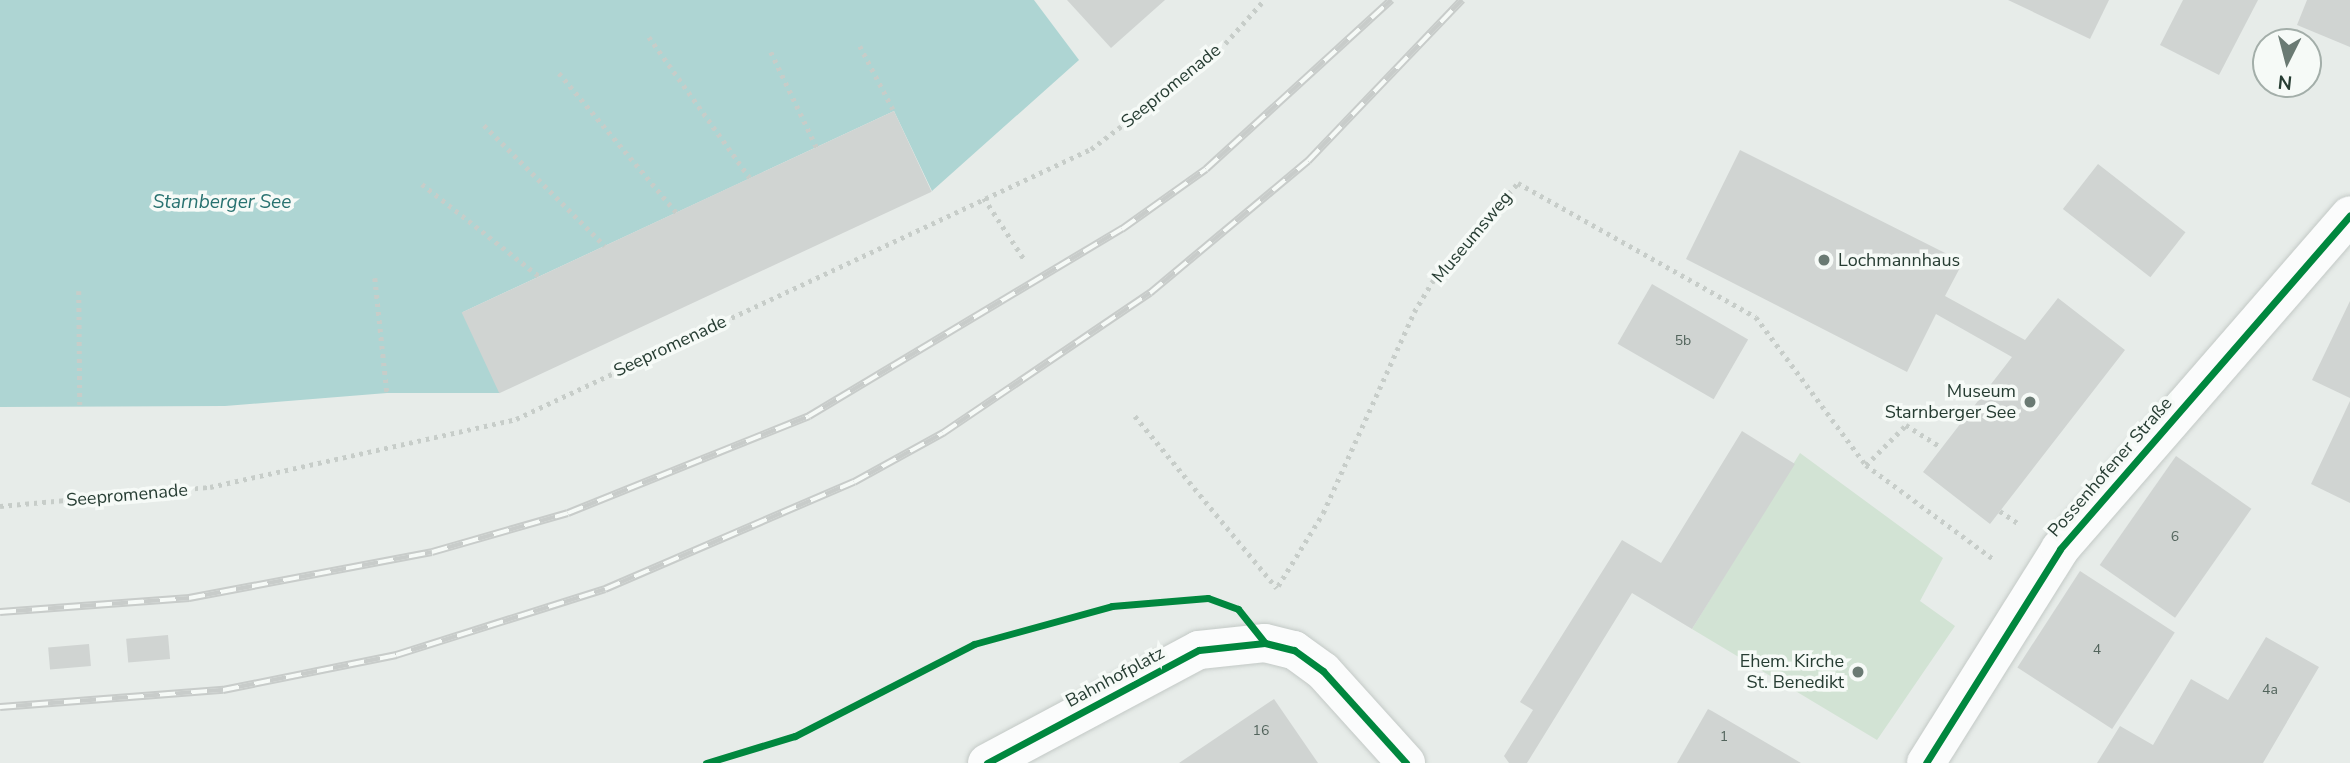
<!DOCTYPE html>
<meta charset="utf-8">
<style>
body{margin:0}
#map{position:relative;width:2350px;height:763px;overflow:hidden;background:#e7ece9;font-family:"Nunito Sans",sans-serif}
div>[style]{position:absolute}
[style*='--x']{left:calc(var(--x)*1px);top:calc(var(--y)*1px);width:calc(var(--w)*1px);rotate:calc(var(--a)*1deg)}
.green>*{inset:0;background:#d2e3d4}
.water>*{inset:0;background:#aed5d3}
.building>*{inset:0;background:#d0d4d2;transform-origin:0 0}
.path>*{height:4.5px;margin-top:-2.25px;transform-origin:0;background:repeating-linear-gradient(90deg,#c7cdc9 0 3.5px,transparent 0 8.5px)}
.roads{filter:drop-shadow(0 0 2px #c3c9c6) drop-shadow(0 0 2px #c3c9c6)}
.secondary>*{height:38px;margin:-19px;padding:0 19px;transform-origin:19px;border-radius:19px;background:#fbfcfc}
.rail>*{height:8px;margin-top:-4px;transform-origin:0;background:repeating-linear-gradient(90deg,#f6faf7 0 16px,#c8ccca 0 32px);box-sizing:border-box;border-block:2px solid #c8ccca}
.cycleway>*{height:7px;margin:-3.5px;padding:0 3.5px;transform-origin:3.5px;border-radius:3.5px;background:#00873e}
.dots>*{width:19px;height:19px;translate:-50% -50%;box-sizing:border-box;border:4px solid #f6faf7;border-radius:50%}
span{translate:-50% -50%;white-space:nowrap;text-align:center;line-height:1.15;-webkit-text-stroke:7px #f6faf7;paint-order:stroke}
.number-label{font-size:14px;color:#52645c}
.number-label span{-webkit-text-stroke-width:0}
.street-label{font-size:18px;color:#273d33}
.poi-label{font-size:18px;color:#273d33}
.left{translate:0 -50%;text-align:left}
.right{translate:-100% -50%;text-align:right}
.water-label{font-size:19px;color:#287270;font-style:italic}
.north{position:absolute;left:2252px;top:28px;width:70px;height:70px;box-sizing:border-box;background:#f6faf7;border:2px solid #a3aea9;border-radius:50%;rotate:186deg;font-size:19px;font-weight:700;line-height:28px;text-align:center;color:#273d33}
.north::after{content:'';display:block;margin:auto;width:24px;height:32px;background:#6a7a73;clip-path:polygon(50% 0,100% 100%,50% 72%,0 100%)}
</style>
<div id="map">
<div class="green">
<i style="clip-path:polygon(1800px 453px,1943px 558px,1920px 601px,1955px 626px,1877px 740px,1692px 629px)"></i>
</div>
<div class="water">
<i style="clip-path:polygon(0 0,1034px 0,1079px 60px,932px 191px,894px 111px,463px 312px,500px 393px,387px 393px,225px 406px,0 407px)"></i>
</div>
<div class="building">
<i style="clip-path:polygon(1067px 0,1165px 0,1111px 48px)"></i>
<i style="clip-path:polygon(2008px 0,2109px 0,2090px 39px)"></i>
<i style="clip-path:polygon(2183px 0,2258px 0,2219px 75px,2160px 45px)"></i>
<i style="clip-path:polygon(2307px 0,2350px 0,2350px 47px,2297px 25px)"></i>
<i style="left:894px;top:111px;width:89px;height:477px;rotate:65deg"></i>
<i style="clip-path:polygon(1740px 150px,1963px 262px,1945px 296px,2025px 340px,2058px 298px,2125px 350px,1990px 524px,1923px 472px,2012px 357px,1936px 314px,1907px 372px,1686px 259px)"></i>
<i style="left:2098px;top:164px;width:111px;height:57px;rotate:38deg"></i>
<i style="left:1652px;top:284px;width:111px;height:69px;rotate:30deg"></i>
<i style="clip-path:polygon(2350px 301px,2350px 398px,2312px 380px)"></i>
<i style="clip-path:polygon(2350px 401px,2350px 503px,2311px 484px)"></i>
<i style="clip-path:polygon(1742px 431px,1795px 464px,1692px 629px,1632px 593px,1527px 763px,1509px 763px,1504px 756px,1533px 710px,1520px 702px,1622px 540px,1661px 563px)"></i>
<i style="left:2176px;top:456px;width:92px;height:133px;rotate:35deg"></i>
<i style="left:2080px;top:571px;width:113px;height:115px;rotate:33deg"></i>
<i style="left:168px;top:635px;width:24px;height:42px;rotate:85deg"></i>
<i style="clip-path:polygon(2266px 637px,2319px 667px,2263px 763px,2097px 763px,2120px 726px,2153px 745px,2191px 679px,2228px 700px)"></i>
<i style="left:89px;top:644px;width:22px;height:41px;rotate:85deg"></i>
<i style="clip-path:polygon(1274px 699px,1318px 763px,1179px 763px)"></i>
<i style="clip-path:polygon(1708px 709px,1712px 711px,1801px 763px,1677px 763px)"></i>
</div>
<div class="path">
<i style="--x:649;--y:37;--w:173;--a:54.4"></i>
<i style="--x:860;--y:46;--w:73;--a:62.4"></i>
<i style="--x:771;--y:52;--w:106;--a:64.4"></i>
<i style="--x:559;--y:73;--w:183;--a:49.9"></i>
<i style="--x:484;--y:125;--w:171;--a:45"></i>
<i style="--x:422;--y:184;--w:150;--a:38.2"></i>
<i style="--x:984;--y:198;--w:73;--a:56.7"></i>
<i style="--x:375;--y:278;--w:116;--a:84"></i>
<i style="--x:79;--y:291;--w:117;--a:89.5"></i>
<i style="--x:1135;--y:416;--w:223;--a:50.5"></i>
<i style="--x:1866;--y:465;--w:57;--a:-45"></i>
<i style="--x:1906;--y:425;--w:41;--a:32.2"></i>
<i style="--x:0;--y:506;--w:211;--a:-5.2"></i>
<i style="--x:210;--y:487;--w:313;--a:-12.5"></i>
<i style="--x:516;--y:419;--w:635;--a:-25.15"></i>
<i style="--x:1091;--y:149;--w:154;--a:-37.1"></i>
<i style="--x:1214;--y:56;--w:75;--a:-48.2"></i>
<i style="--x:2000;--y:511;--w:23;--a:34"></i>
<i style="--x:1278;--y:586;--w:86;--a:-58.3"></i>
<i style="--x:1323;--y:513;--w:221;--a:-65.6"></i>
<i style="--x:1414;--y:312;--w:50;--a:-58.8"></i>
<i style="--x:1440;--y:269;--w:116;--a:-47.8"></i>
<i style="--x:1518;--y:183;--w:273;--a:29.4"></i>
<i style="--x:1756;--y:317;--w:184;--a:53.4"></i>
<i style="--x:1866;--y:465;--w:160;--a:36.4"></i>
</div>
<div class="roads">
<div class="secondary">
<i style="--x:987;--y:763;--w:240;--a:-28.1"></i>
<i style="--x:1199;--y:650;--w:66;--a:-6.1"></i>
<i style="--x:1265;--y:643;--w:30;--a:14"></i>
<i style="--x:1294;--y:650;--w:36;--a:36"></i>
<i style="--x:1323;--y:671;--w:124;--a:47.9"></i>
<i style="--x:1926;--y:763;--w:252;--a:-57.9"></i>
<i style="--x:2060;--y:549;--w:442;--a:-49"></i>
</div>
</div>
<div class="rail">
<i style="--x:0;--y:612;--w:190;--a:-4.2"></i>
<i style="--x:189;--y:598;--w:247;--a:-10.7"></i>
<i style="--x:432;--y:552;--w:141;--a:-16"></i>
<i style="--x:568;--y:513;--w:260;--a:-21.9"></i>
<i style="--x:809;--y:416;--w:365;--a:-30.9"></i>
<i style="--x:1122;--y:229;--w:103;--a:-35.5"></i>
<i style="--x:1206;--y:169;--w:251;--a:-42.4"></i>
<i style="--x:0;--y:707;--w:224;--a:-4.4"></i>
<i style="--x:223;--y:690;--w:177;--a:-11.4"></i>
<i style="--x:396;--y:655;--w:219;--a:-17.5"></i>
<i style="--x:605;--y:589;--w:271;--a:-23.3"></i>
<i style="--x:854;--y:482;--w:102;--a:-28.8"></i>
<i style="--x:943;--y:433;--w:250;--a:-34.1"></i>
<i style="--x:1150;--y:293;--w:206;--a:-39.9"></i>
<i style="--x:1308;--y:161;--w:223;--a:-46.3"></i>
</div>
<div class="cycleway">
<i style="--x:706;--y:763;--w:93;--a:-16.9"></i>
<i style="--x:795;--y:736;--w:201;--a:-27.2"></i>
<i style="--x:974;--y:644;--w:143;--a:-15.4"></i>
<i style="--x:1112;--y:606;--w:96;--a:-4.8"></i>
<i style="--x:1208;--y:598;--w:32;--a:20"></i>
<i style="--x:1238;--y:609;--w:43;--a:51.5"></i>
<i style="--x:987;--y:763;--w:240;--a:-28.1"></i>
<i style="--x:1199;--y:650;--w:66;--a:-6.1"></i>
<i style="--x:1265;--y:643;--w:30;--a:14"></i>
<i style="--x:1294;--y:650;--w:36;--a:36"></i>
<i style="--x:1323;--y:671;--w:124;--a:47.9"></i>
<i style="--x:1926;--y:763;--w:252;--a:-57.9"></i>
<i style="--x:2060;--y:549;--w:442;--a:-49"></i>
</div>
<div class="dots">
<i style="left:1824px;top:260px;background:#6a7a73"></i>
<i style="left:2030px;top:402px;background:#6a7a73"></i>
<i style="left:1858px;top:672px;background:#6a7a73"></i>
</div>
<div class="number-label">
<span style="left:1683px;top:341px">5b</span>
<span style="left:2175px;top:537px">6</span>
<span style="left:2097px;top:650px">4</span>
<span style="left:2270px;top:690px">4a</span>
<span style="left:1261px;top:731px">16</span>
<span style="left:1724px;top:737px">1</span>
</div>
<div class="street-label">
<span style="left:1171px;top:86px;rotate:-39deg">Seepromenade</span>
<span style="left:1472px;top:237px;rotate:-50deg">Museumsweg</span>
<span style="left:670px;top:346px;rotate:-25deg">Seepromenade</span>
<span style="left:2110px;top:467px;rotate:-49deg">Possenhofener Straße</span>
<span style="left:127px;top:495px;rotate:-5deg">Seepromenade</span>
<span style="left:1115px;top:677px;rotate:-28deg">Bahnhofplatz</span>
</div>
<div class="poi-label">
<span class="left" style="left:1838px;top:260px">Lochmannhaus</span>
<span class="right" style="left:2016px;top:402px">Museum<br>Starnberger See</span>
<span class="right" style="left:1844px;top:672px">Ehem. Kirche<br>St. Benedikt</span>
</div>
<div class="water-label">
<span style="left:222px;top:203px">Starnberger See</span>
</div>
<div class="north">N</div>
</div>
